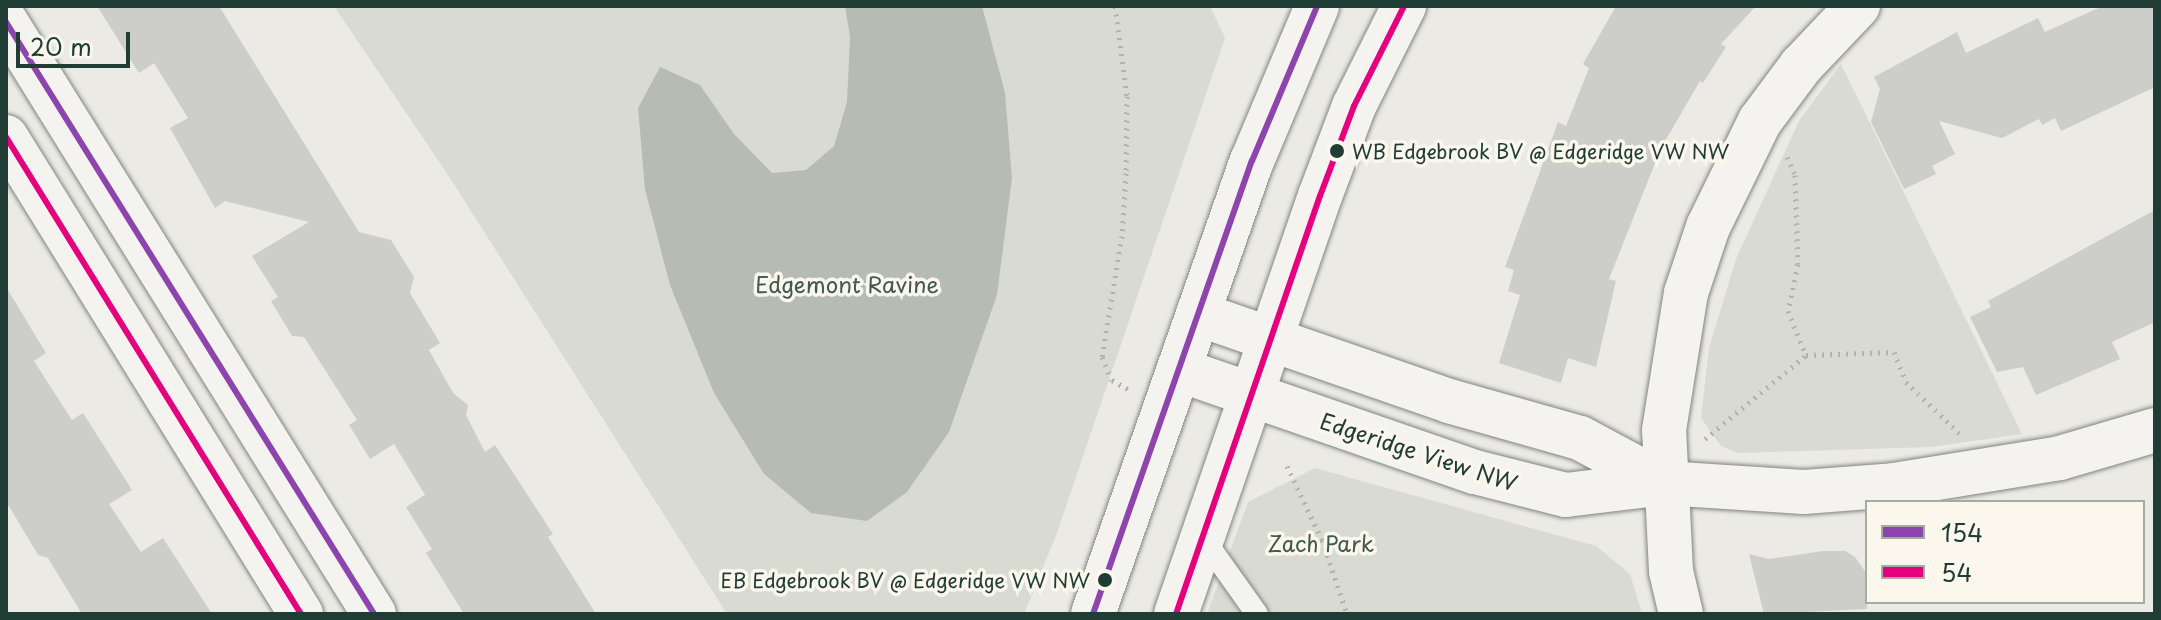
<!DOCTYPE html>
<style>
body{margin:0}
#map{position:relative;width:2161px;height:620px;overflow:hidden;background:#ebeae4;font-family:"Playpen Sans",sans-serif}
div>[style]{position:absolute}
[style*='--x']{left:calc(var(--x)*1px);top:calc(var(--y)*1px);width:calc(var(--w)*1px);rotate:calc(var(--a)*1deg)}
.green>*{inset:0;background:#d9dbd2}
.water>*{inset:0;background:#b6bcb4}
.building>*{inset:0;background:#cdceca}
.path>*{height:5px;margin-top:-2.5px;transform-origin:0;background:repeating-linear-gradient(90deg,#b0b3af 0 2px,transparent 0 8px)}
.roads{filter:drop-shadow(0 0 2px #808581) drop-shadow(0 0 2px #808581)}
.lane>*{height:22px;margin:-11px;padding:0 11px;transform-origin:11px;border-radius:11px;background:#f4f3ef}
.street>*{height:44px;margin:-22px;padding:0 22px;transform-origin:22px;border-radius:22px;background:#f4f3ef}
.secondary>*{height:44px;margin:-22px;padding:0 22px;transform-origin:22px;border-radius:22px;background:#f4f3ef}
.bus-1>*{height:6px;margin:-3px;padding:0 3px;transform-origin:3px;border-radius:3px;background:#8e44ad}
.bus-2>*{height:6px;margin:-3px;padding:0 3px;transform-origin:3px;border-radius:3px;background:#e5007d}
.dots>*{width:22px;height:22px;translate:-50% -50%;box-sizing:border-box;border:4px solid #fbf7ec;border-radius:50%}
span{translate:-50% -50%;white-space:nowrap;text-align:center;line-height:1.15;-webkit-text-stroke:7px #fbf7ec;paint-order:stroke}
.bus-label{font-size:20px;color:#1f3d34}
.left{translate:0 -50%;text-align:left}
.right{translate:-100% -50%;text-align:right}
.park-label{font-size:22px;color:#415a51}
.street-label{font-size:22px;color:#1f3d34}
.frame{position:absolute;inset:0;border:8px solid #1f3d34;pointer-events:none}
.legend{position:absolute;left:1865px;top:500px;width:280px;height:104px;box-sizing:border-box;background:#fbf7ec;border:2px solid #a3ada2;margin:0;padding:10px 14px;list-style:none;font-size:24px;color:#1f3d34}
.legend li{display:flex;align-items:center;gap:16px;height:40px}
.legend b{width:40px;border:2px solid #a3ada2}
.scale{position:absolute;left:16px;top:32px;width:114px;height:36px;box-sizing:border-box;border:4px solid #1f3d34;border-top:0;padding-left:10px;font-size:24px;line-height:28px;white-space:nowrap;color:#1f3d34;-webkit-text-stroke:6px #fbf7ec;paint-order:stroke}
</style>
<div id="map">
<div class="green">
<i style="clip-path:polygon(334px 6px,1210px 6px,1225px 38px,1057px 533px,1024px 614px,727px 614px,448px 175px)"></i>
<i style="clip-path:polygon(1841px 64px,2022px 434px,1931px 447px,1738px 453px,1721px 446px,1701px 418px,1709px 348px,1736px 259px,1799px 121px)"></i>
<i style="clip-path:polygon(1315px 468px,1596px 546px,1630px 574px,1642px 614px,1207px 614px,1248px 502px)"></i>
</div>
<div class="water">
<i style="clip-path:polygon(845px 6px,982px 6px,1005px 93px,1012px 178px,997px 295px,949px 432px,907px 492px,867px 521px,811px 513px,764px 474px,714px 393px,670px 285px,645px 189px,638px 108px,660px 67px,700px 85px,734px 134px,772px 173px,806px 170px,834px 146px,847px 102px,850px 37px)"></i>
</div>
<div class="building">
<i style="clip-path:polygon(97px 6px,219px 6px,359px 232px,391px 240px,414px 277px,410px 293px,440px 343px,429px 350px,453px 393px,468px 405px,466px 415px,485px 452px,495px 445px,553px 534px,548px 537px,596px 614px,464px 614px,426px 553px,432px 549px,406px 507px,425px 495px,394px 444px,370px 459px,349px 425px,357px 420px,304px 337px,292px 336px,271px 301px,278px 297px,252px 256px,309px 222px,225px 201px,215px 208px,170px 128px,188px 118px,154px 63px,139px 73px)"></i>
<i style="clip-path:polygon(1616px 6px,1756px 6px,1721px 44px,1726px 47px,1703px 83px,1700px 81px,1661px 148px,1609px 279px,1616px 281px,1596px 367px,1568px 358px,1561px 383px,1499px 363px,1520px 295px,1508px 291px,1514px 270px,1505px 267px,1558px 122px,1566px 126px,1589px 68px,1583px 64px)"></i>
<i style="clip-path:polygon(2103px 6px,2155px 6px,2155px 87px,2061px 131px,2055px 118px,2042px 125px,2039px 119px,2002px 138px,1939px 121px,1955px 154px,1932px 166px,1936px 174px,1904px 189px,1871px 122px,1880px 89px,1874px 77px,1957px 32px,1966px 53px,2038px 18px,2045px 32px)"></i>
<i style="clip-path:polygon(2155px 210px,2155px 322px,2112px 342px,2120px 359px,2036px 395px,2023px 367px,1997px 372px,1970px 317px,1991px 307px,1988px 301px)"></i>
<i style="clip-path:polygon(6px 287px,46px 353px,34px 361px,72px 420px,83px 413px,132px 490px,109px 504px,141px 552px,163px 538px,212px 614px,82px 614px,48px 558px,38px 555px,6px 501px)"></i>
<i style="clip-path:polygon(1823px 551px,1845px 551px,1855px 557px,1867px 574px,1867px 609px,1764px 614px,1749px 554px,1769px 559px)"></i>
</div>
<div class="path">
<i style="--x:1115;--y:6;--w:91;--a:82.4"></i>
<i style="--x:1127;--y:96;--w:77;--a:90.7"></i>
<i style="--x:1126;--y:173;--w:63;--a:93.6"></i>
<i style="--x:1122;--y:236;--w:123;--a:99.4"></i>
<i style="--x:1102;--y:357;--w:25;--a:67"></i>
<i style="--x:1112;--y:380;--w:20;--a:30"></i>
<i style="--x:1787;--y:157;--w:20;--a:66"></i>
<i style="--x:1795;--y:175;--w:89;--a:88.1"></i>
<i style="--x:1798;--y:264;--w:48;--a:102"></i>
<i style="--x:1788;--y:311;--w:48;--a:67.8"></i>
<i style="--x:1705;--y:439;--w:131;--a:-39.7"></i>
<i style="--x:1806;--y:355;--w:88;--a:-2"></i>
<i style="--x:1894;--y:352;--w:32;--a:68"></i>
<i style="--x:1906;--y:382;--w:74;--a:43.9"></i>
<i style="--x:1287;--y:466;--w:82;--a:64.7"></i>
<i style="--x:1322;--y:540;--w:78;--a:71.3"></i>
</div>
<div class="roads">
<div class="lane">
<i style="--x:1203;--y:538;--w:93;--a:54.6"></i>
</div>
<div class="street">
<i style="--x:1198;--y:314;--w:266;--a:19.1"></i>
<i style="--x:1449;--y:401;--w:136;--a:15.8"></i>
<i style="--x:1580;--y:438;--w:95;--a:28.2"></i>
<i style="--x:1180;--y:370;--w:312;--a:19.1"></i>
<i style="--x:1475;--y:472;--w:94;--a:14.2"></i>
<i style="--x:1566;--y:495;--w:99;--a:-7"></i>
<i style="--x:1664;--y:483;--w:140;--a:3.7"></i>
<i style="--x:1804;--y:492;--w:90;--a:-4.4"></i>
<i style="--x:1894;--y:485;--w:168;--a:-9.2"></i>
<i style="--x:2060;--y:458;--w:99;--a:-16.4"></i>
<i style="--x:1681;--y:614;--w:44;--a:-103.1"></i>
<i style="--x:1671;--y:571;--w:141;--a:-92.8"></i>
<i style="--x:1664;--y:430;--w:139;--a:-80.9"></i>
<i style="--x:1686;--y:293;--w:70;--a:-71.6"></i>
<i style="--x:1708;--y:227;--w:118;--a:-63.9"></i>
<i style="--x:1760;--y:121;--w:69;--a:-53.3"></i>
<i style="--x:1801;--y:66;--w:83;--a:-46.5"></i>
</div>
<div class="secondary">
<i style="--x:6;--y:22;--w:697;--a:58.13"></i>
<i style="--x:6;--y:137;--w:561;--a:58.27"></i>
<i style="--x:1093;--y:614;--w:480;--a:-70.7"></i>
<i style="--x:1252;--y:161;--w:168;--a:-67.2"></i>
<i style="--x:1176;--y:614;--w:442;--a:-71"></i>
<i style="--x:1320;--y:196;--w:96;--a:-69.3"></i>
<i style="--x:1354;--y:106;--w:112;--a:-63.4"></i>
</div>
</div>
<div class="bus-1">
<i style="--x:6;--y:22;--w:697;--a:58.13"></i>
<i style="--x:1093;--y:614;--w:480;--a:-70.7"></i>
<i style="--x:1252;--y:161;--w:168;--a:-67.2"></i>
</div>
<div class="bus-2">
<i style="--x:6;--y:137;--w:561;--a:58.27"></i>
<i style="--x:1176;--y:614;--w:442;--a:-71"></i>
<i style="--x:1320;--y:196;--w:96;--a:-69.3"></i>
<i style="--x:1354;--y:106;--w:112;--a:-63.4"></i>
</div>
<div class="dots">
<i style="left:1337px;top:151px;background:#1f3d34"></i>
<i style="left:1105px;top:580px;background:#1f3d34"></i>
</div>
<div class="bus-label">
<span class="left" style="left:1352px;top:151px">WB Edgebrook BV @ Edgeridge VW NW</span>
<span class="right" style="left:1090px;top:580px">EB Edgebrook BV @ Edgeridge VW NW</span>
</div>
<div class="park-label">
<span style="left:847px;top:284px">Edgemont Ravine</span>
<span style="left:1321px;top:543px">Zach Park</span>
</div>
<div class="street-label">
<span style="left:1419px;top:451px;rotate:18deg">Edgeridge View NW</span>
</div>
<div class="frame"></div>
<ul class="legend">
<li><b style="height:10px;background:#8e44ad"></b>154</li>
<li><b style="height:10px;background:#e5007d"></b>54</li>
</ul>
<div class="scale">20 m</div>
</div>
